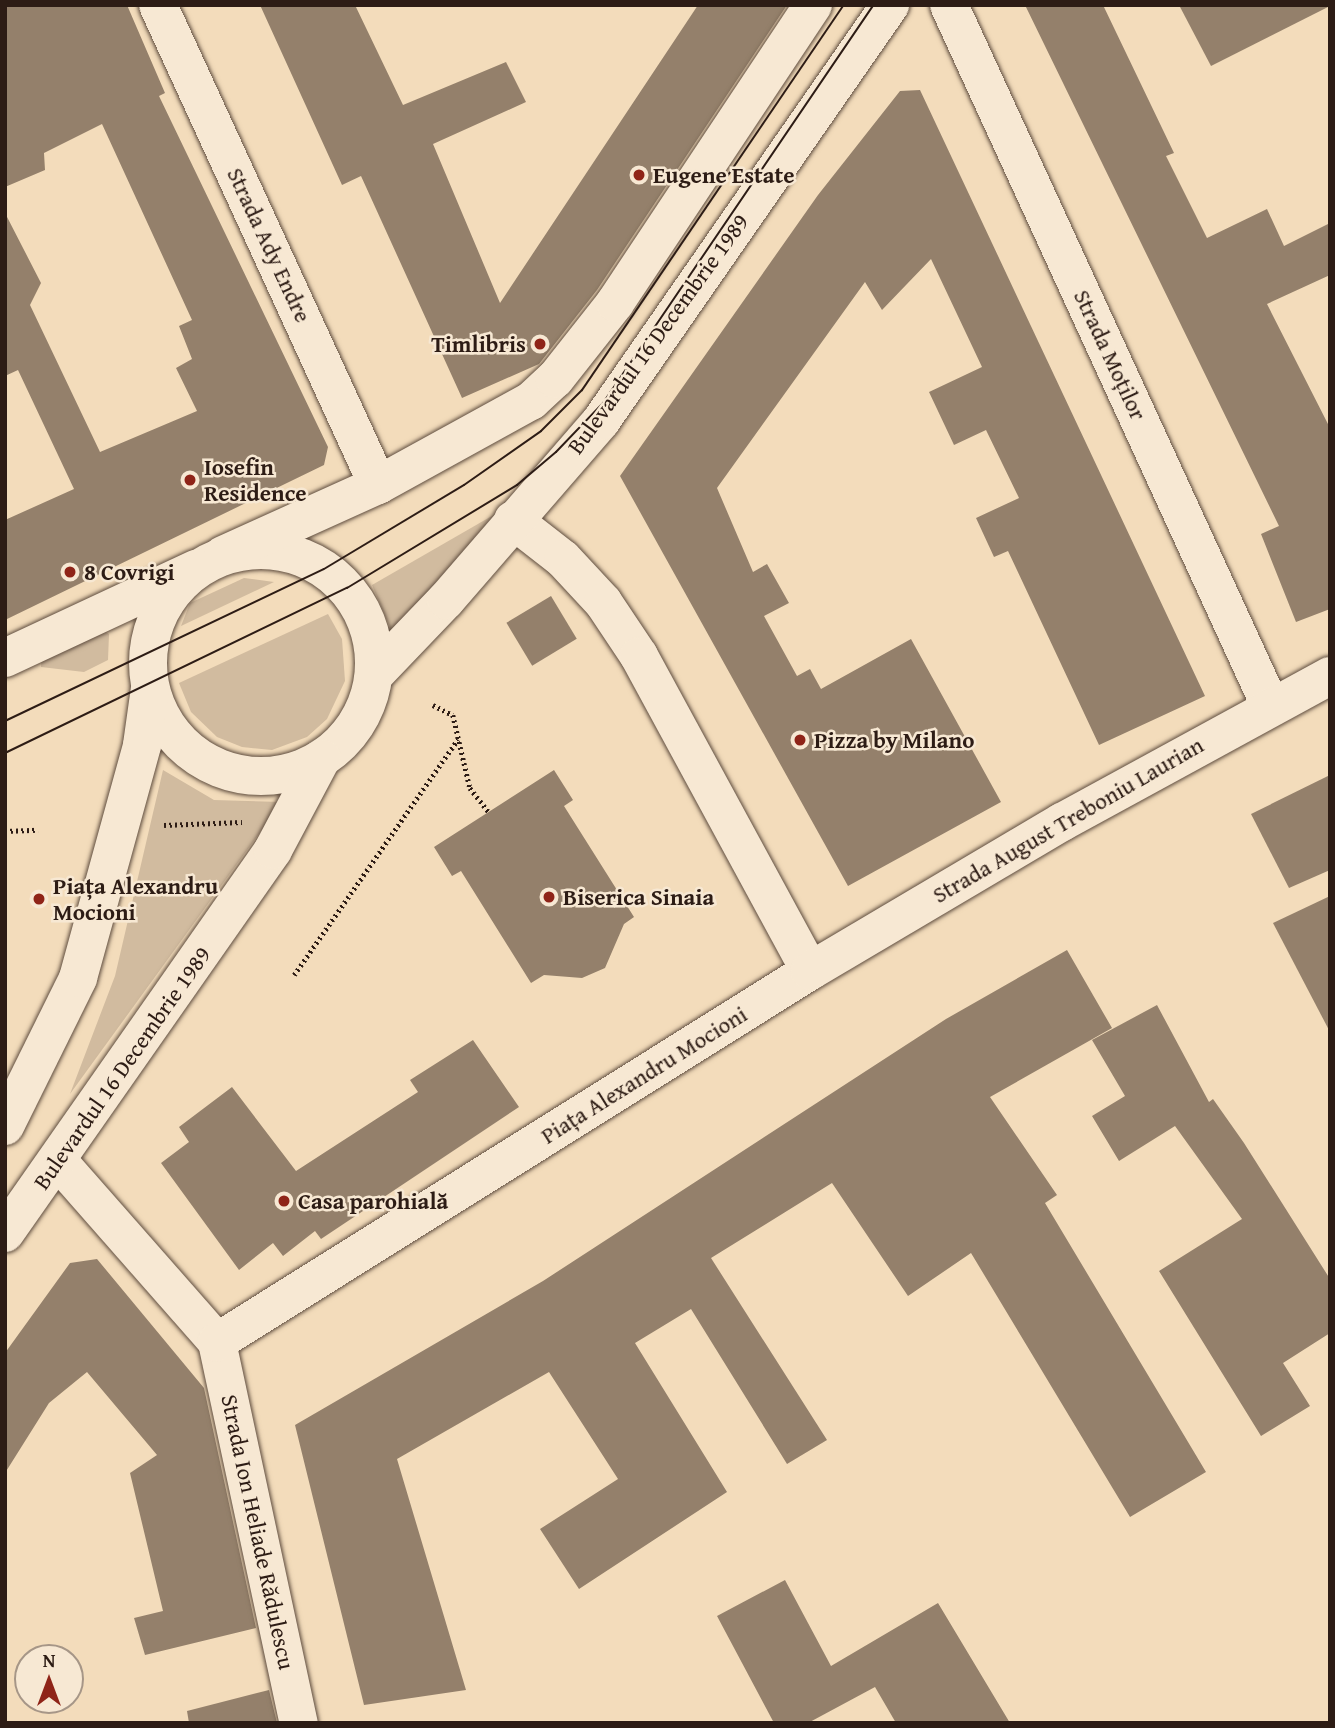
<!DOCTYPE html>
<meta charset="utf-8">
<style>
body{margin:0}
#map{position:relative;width:1335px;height:1728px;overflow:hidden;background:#f3dcbb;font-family:"Gentium Book Plus",serif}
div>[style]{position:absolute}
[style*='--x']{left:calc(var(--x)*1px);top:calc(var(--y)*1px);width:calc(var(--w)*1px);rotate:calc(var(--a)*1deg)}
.green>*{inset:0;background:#d1bb9f}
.building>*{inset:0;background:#94806b;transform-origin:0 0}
.path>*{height:4.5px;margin-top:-2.25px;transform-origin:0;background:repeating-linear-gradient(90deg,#2d1c15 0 2px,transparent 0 5.5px)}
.roads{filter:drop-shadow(0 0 2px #5e4c3e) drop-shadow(0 0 2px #5e4c3e)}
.minor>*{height:38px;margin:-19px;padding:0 19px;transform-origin:19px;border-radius:19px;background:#f7e8d3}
.secondary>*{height:38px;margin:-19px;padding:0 19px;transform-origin:19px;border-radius:19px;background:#f7e8d3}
.secondary>.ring{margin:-19px;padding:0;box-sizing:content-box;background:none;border:38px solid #f7e8d3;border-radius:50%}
.tram>*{height:2px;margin:-1px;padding:0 1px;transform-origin:1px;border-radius:1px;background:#2d1c15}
.dots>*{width:19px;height:19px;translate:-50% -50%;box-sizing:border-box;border:4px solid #f7e8d3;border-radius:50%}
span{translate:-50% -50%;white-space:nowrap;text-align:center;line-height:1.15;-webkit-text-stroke:5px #f7e8d3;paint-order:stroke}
.poi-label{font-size:23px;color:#2d1c15;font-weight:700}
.left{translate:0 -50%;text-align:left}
.right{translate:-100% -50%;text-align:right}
.street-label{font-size:23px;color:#2d1c15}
.frame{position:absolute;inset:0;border:7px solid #2d1c15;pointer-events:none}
.north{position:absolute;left:14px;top:1644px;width:70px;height:70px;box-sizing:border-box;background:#f7e8d3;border:2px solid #a69687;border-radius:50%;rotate:0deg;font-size:19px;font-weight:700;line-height:28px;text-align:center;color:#2d1c15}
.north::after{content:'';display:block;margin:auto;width:24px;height:32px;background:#8f2418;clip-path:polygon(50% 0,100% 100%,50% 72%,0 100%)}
</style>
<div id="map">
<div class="green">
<i style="clip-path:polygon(497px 513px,394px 637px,372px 585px)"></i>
<i style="clip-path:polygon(244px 578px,274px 582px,181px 626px,190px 603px)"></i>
<i style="clip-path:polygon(328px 614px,342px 639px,345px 681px,327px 719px,307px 737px,272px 750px,242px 747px,217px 737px,191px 712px,179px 683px)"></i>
<i style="clip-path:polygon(100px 628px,109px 634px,108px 660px,84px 672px,41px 667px,42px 655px)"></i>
<i style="clip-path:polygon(163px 770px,214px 800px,282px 802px,70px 1094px,115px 976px)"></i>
</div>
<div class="building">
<i style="clip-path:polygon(5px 5px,127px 5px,165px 93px,159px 96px,328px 447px,324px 465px,5px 620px,5px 520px,74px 489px,18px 370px,5px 376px,5px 213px,41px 283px,30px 305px,100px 452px,197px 411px,176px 368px,192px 359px,179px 326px,192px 320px,102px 124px,44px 153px,45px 170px,5px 187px)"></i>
<i style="clip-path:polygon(260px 5px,355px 5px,403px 105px,506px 62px,526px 102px,433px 144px,500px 303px,698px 5px,787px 5px,597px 290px,539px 364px,462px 398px,361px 176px,342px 185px)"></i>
<i style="clip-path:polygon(1025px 5px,1103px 5px,1174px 153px,1166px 156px,1207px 238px,1267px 209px,1284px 246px,1330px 223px,1330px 275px,1267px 304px,1330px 428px,1330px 609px,1296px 622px,1261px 534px,1279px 526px)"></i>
<i style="clip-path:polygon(1179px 5px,1330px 5px,1330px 6px,1211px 66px)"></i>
<i style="clip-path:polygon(920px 90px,1205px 696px,1099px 745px,1008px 551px,994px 557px,976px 518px,1019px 498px,986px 430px,954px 445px,929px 392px,982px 367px,931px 259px,882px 310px,865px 282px,717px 488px,753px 572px,767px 564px,789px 603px,764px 616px,797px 676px,810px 669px,821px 689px,911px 639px,1001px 802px,848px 886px,620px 476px,818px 195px,900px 91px)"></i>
<i style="left:551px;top:596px;width:50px;height:52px;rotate:59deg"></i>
<i style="clip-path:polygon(554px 770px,573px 800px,564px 806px,634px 917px,624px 924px,605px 968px,582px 978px,544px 975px,531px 983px,461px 871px,452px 876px,434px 847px)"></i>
<i style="clip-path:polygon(1330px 775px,1330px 870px,1289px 888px,1251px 814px)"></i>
<i style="clip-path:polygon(1330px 896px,1330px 1032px,1273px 923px)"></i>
<i style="clip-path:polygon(1067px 950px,1112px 1028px,990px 1097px,1057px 1195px,1045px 1203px,1206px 1472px,1130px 1517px,971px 1253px,908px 1296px,832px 1183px,711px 1258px,827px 1440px,787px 1464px,691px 1309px,635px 1343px,727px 1492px,579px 1589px,540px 1529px,618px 1479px,549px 1372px,397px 1459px,466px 1690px,364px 1705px,295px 1425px,543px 1281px,946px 1019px)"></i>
<i style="clip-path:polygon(1157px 1005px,1209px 1102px,1213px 1099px,1244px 1143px,1330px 1279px,1330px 1333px,1283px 1363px,1310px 1406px,1261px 1436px,1159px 1271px,1242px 1219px,1175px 1126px,1119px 1161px,1092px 1116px,1125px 1096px,1092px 1040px)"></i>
<i style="clip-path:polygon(473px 1040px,519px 1107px,321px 1239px,315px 1231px,283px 1256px,273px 1243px,239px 1270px,161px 1163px,189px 1142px,179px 1127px,232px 1087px,296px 1171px,418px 1092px,410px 1080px)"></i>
<i style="clip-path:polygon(97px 1259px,204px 1388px,256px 1628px,145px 1655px,134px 1618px,163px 1611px,130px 1473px,157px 1455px,87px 1372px,49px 1403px,5px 1473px,5px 1353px,70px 1263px)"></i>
<i style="clip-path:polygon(785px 1580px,831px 1666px,938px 1603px,1010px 1723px,896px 1723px,875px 1687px,808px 1723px,774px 1723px,717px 1616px)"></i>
<i style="clip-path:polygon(269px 1690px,277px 1723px,189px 1723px,187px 1711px)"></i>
</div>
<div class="path">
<i style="--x:433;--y:705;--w:22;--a:27"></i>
<i style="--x:453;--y:715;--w:75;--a:76.9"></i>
<i style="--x:470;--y:788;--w:31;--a:52"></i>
<i style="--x:164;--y:825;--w:78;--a:-2.2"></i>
<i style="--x:5;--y:831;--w:33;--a:-2"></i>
<i style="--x:294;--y:975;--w:287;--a:-55.2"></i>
</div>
<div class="roads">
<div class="minor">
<i style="--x:158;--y:5;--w:528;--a:65.38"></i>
<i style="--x:949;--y:5;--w:770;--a:65.37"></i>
<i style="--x:513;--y:520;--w:63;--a:38"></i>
<i style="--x:563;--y:559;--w:59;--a:47.1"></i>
<i style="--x:603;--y:602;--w:65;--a:56.3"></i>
<i style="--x:639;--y:656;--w:358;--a:61.5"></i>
<i style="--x:5;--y:658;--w:211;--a:-25"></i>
<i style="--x:59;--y:1162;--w:240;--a:48.7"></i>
<i style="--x:217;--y:1342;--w:390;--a:77.9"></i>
<i style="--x:217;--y:1342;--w:699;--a:-32.03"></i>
<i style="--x:810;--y:971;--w:293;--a:-30.6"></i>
<i style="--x:1062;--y:822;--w:305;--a:-28.6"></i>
</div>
<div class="secondary">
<i class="ring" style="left:148px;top:550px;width:188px;height:188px"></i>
<i style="--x:223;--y:555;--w:170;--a:-24.3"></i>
<i style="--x:378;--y:485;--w:175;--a:-28.8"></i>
<i style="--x:531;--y:401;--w:33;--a:-43"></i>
<i style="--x:555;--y:379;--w:97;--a:-51.7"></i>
<i style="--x:615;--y:303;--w:358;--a:-56.4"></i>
<i style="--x:374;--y:675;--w:104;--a:-46.2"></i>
<i style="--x:446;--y:600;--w:237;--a:-49.1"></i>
<i style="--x:601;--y:421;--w:507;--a:-55.21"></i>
<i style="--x:5;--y:1126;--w:165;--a:-63.7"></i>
<i style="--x:78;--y:978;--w:242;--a:-74.6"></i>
<i style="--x:142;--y:745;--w:58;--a:-82"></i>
<i style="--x:5;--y:1233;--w:467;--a:-55"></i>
<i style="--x:273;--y:850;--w:104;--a:-62"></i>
</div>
</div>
<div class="tram">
<i style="--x:5;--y:721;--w:353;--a:-25.5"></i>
<i style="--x:324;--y:569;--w:163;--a:-31"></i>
<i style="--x:464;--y:485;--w:94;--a:-35"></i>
<i style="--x:541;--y:431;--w:58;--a:-45"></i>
<i style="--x:582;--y:390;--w:466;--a:-55.8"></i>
<i style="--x:5;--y:753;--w:380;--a:-25.8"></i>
<i style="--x:347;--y:588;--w:199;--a:-31.2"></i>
<i style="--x:517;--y:485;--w:51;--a:-40.2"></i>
<i style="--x:556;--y:452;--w:68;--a:-46.2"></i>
<i style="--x:603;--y:403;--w:481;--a:-55.8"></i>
</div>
<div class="dots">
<i style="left:639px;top:175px;background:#8f2418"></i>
<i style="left:540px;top:344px;background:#8f2418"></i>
<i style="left:190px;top:480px;background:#8f2418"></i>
<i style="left:70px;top:572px;background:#8f2418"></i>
<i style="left:800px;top:740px;background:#8f2418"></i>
<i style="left:549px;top:897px;background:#8f2418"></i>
<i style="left:39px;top:899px;background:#8f2418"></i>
<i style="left:284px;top:1201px;background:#8f2418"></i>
</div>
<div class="poi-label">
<span class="left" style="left:653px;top:175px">Eugene Estate</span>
<span class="right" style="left:526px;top:344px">Timlibris</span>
<span class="left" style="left:204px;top:480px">Iosefin<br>Residence</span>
<span class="left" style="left:84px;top:572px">8 Covrigi</span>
<span class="left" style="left:814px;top:740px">Pizza by Milano</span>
<span class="left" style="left:53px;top:899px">Piața Alexandru<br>Mocioni</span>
<span class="left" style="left:563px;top:897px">Biserica Sinaia</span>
<span class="left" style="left:298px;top:1201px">Casa parohială</span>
</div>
<div class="street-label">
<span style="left:269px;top:245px;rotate:65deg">Strada Ady Endre</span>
<span style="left:658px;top:334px;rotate:-54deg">Bulevardul 16 Decembrie 1989</span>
<span style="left:1110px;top:355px;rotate:65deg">Strada Moților</span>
<span style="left:1068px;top:820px;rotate:-30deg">Strada August Treboniu Laurian</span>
<span style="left:122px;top:1068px;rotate:-55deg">Bulevardul 16 Decembrie 1989</span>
<span style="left:644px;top:1075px;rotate:-32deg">Piața Alexandru Mocioni</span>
<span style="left:258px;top:1532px;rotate:78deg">Strada Ion Heliade Rădulescu</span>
</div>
<div class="frame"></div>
<div class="north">N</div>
</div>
